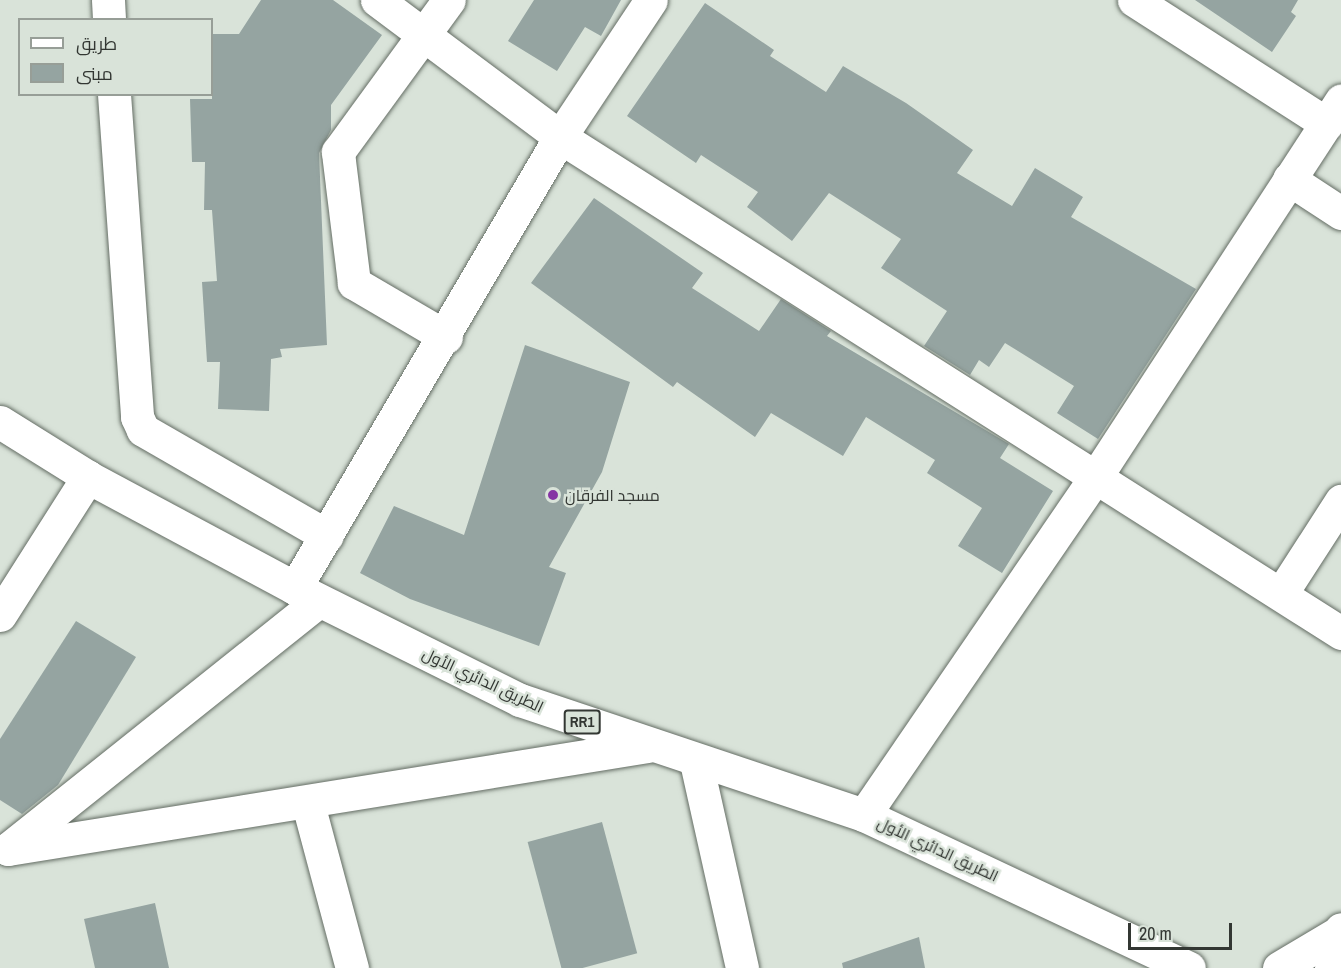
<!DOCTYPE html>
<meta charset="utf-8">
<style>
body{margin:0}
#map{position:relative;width:1341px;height:968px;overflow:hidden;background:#d9e3d9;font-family:"Archivo Narrow",Cairo,sans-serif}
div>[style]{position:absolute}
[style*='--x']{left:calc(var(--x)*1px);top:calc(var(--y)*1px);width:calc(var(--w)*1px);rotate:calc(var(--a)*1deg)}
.building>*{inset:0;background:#95a4a1;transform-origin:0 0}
.roads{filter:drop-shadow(0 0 2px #646d64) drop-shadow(0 0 2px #646d64)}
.minor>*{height:33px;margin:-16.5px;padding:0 16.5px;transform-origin:16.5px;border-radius:16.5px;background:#fff}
.primary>*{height:33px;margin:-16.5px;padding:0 16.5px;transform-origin:16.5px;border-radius:16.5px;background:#fff}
.dots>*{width:16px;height:16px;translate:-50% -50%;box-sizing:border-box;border:3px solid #d9e3d9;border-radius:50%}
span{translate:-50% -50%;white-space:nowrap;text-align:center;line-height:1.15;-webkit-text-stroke:5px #d9e3d9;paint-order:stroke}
.shield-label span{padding:2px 4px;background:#d9e3d9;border:2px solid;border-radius:4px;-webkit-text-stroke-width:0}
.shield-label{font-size:15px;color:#333733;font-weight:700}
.poi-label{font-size:16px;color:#333733}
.left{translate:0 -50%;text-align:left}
.street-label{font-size:16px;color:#333733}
.legend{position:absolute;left:18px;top:18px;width:195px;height:78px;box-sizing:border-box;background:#d9e3d9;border:2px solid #979e97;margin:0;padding:8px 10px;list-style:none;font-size:18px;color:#333733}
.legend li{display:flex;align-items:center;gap:12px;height:30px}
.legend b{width:30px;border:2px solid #979e97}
.scale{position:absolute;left:1128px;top:923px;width:104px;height:27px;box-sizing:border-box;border:3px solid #333733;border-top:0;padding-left:8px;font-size:18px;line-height:21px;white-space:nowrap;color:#333733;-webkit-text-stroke:4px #d9e3d9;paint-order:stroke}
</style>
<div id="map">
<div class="building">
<i style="clip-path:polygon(261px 0,333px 0,382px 35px,331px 105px,331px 130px,319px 153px,327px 345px,280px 349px,282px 357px,271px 359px,269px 411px,218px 409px,220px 362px,207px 362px,202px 282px,217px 281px,212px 210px,204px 210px,205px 162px,192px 162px,190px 99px,212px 99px,212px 34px,239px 34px)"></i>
<i style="clip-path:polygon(534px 0,621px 0,601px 36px,585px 27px,557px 71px,508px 41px)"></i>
<i style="clip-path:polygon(1195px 0,1298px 0,1291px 12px,1296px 16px,1272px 52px)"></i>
<i style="clip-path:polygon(705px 3px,774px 50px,770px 56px,826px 92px,843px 66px,906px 103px,973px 150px,957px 173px,1012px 206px,1035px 168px,1083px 197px,1071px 217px,1196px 289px,1098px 439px,1057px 413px,1074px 386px,1005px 343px,989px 367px,979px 360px,970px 375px,924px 346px,947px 311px,881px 268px,901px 239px,829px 193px,792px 241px,747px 207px,758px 192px,701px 155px,696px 163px,627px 116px)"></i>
<i style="clip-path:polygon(594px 198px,703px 273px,692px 288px,759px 331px,781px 299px,831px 331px,827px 336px,1009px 444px,1000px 458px,1053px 491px,1002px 573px,958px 546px,982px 508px,927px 473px,935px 460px,866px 417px,843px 456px,771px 413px,755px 437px,677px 382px,673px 387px,531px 283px)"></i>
<i style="clip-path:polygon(525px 345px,630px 382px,602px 472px,549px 567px,566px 573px,539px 646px,410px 599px,360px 573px,394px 506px,464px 535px)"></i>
<i style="clip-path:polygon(76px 621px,136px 657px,58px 785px,22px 814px,0 800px,0 739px)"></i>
<i style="left:602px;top:822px;width:136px;height:77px;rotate:75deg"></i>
<i style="clip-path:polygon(155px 903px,169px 968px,95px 968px,84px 919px)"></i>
<i style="clip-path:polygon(919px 937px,925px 968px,843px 968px,842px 963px)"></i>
</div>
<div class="roads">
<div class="minor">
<i style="--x:108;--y:0;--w:20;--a:87"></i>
<i style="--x:377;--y:0;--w:229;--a:36.8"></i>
<i style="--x:560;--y:137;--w:925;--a:32.42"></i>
<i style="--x:1134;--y:0;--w:229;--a:32.7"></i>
<i style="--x:114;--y:94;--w:324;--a:85.9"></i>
<i style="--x:137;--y:417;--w:14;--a:65"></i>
<i style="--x:143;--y:430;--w:212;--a:29.9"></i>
<i style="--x:1289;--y:179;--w:62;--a:33.2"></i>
<i style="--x:446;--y:337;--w:107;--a:-149.6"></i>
<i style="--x:354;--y:283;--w:132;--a:-97"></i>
<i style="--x:338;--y:152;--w:188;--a:-53.9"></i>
<i style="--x:295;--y:588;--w:523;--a:-59.56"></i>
<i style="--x:560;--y:137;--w:164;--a:-56.4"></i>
<i style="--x:1281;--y:594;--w:111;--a:-57.2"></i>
<i style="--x:0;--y:615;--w:164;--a:-57.5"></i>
<i style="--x:696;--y:762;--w:211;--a:77.4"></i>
<i style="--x:308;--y:804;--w:170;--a:75"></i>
<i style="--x:864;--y:815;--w:412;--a:-55.6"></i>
<i style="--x:1097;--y:475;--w:447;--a:-56.9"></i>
<i style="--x:8;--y:849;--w:648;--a:-9.14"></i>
<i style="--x:8;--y:849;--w:398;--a:-38.6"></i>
<i style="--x:1331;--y:968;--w:40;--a:-75.6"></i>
</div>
<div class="primary">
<i style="--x:0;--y:422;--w:104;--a:32"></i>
<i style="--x:88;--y:477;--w:235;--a:28.2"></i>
<i style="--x:295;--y:588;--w:251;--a:26.5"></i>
<i style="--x:520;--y:700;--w:363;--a:18.5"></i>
<i style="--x:864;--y:815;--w:359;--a:25.2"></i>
<i style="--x:1279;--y:968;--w:69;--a:-30.7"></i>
</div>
</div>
<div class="dots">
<i style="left:553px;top:495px;background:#8534a4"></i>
</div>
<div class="shield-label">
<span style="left:582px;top:722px">RR1</span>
</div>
<div class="poi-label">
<span class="left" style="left:565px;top:495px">مسجد الفرقان</span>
</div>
<div class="street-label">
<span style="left:483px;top:680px;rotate:25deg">الطريق الدائري الأول</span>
<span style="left:938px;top:849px;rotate:25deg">الطريق الدائري الأول</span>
</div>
<ul class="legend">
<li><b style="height:8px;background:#fff"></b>طريق</li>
<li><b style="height:16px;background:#95a4a1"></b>مبنى</li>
</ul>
<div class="scale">20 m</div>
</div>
